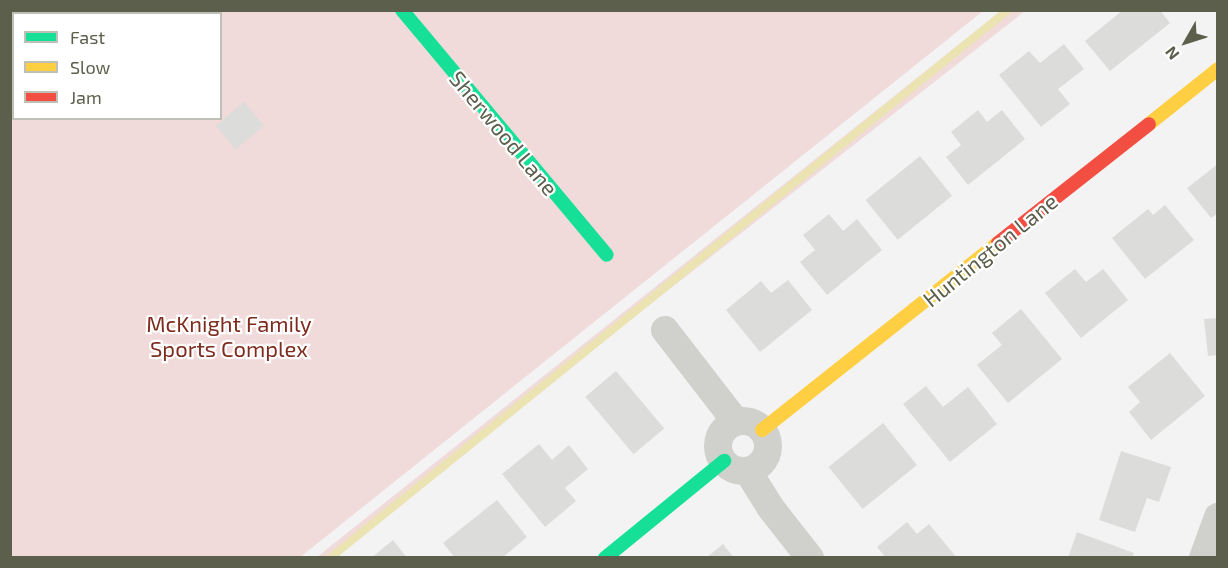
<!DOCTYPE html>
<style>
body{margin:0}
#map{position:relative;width:1228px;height:568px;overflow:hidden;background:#f3f3f3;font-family:"Exo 2",sans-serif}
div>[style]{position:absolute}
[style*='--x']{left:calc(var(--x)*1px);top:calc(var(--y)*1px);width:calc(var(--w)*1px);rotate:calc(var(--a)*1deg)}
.green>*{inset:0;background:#f0dada}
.stream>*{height:8px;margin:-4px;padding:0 4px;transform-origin:4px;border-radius:4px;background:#ebe3b1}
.building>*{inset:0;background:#dcdcdb;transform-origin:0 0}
.street>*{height:28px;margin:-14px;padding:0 14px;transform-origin:14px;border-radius:14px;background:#d0d1cd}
.street>.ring{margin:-14px;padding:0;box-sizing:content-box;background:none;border:28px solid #d0d1cd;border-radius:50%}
.fast>*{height:14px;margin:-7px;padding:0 7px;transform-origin:7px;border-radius:7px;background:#16e098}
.slow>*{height:14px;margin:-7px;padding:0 7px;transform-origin:7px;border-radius:7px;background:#ffcf43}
.jam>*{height:14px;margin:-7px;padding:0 7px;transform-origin:7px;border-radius:7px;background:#f24e42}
span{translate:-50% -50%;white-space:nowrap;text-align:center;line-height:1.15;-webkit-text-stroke:4.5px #fff;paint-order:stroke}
.street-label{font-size:22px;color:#5c5f4b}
.park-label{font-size:22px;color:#7e2c1e}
.frame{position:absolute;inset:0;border:12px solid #5c5f4b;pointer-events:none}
.legend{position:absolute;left:12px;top:12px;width:210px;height:108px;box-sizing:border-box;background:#fff;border:2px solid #bebfb7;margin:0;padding:8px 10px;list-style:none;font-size:18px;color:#5c5f4b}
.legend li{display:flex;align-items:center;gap:12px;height:30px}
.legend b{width:30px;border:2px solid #bebfb7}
.north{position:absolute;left:1156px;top:12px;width:60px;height:60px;-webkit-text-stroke:4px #fff;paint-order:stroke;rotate:231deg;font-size:16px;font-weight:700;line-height:24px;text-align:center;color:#5c5f4b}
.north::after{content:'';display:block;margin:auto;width:21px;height:27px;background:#5c5f4b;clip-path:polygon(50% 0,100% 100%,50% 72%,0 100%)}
</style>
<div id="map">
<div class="green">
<i style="clip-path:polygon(1002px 10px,1025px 11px,327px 557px,317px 557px)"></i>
<i style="clip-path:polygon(evenodd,10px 11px,983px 11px,299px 558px,11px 557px,10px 11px,14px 14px,220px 14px,220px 118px,14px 118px,14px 14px)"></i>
</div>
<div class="stream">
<i style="--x:330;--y:558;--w:872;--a:-38.95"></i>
</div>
<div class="building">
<i style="clip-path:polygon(1123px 10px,1160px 10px,1170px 23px,1110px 71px,1085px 41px)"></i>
<i style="clip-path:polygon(1064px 44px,1084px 69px,1058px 89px,1070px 104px,1041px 127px,999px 75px,1029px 51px,1040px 63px)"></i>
<i style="left:244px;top:102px;width:31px;height:37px;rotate:50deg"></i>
<i style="clip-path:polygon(978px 110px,987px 122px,1002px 110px,1025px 139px,968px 185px,946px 157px,961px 145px,951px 132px)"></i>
<i style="left:920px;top:156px;width:51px;height:70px;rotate:51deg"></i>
<i style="clip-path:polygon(1218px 164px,1218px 213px,1211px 218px,1187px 188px)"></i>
<i style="clip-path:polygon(1165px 205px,1194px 240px,1145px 279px,1112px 238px,1148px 209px,1153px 215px)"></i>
<i style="clip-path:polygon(829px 214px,843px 231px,857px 219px,882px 250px,827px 295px,800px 262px,815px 250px,803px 235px)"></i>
<i style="clip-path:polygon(1075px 269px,1086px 282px,1103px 269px,1128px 300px,1081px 338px,1045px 293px)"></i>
<i style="clip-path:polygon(788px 280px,812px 310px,760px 352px,726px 310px,761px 281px,771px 293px)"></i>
<i style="clip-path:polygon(1021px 309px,1062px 359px,1008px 403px,977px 365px,1002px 345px,992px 333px)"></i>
<i style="clip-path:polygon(1218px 318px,1218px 355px,1208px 356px,1204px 319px)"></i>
<i style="clip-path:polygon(1170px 353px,1205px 396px,1151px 440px,1129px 412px,1140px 402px,1128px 387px)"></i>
<i style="left:616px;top:371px;width:75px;height:40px;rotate:50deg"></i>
<i style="clip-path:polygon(926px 386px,943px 407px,968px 387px,997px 424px,950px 462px,903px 404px)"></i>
<i style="left:883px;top:423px;width:54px;height:70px;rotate:51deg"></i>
<i style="clip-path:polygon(539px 444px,552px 460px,569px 445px,588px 469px,565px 488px,576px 501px,545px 527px,502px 474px)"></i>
<i style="clip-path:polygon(1121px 451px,1171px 467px,1159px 502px,1147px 498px,1135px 532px,1099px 520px)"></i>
<i style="clip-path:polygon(497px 500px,527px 537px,502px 558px,455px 558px,443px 543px)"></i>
<i style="clip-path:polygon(907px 522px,917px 534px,929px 524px,957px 558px,886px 558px,877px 547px)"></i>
<i style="clip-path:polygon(1077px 532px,1134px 553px,1132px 558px,1068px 558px)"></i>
<i style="clip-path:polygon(393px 540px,407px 558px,371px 558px)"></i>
<i style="clip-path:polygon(723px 544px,734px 558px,706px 558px)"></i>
</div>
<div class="street">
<i style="--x:665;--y:330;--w:116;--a:52.3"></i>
<i class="ring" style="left:718px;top:421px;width:22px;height:22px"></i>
<i style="--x:749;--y:473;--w:40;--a:58"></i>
<i style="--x:770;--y:507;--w:65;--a:51.9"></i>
<i style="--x:1203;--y:558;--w:44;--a:-69.9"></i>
</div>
<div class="fast">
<i style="--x:402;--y:10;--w:319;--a:50.1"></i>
<i style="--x:605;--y:558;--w:154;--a:-39.2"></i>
</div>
<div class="slow">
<i style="--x:1149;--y:124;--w:88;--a:-38.6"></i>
<i style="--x:762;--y:430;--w:301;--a:-38.4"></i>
</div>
<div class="jam">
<i style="--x:998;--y:243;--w:192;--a:-38.2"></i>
</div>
<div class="street-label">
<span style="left:504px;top:133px;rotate:50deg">Sherwood Lane</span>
<span style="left:990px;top:250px;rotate:-39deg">Huntington Lane</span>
</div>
<div class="park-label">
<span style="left:229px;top:336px">McKnight Family<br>Sports Complex</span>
</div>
<div class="frame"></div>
<ul class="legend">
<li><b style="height:8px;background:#16e098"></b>Fast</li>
<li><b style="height:8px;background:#ffcf43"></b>Slow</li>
<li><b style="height:8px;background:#f24e42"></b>Jam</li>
</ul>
<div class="north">N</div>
</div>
